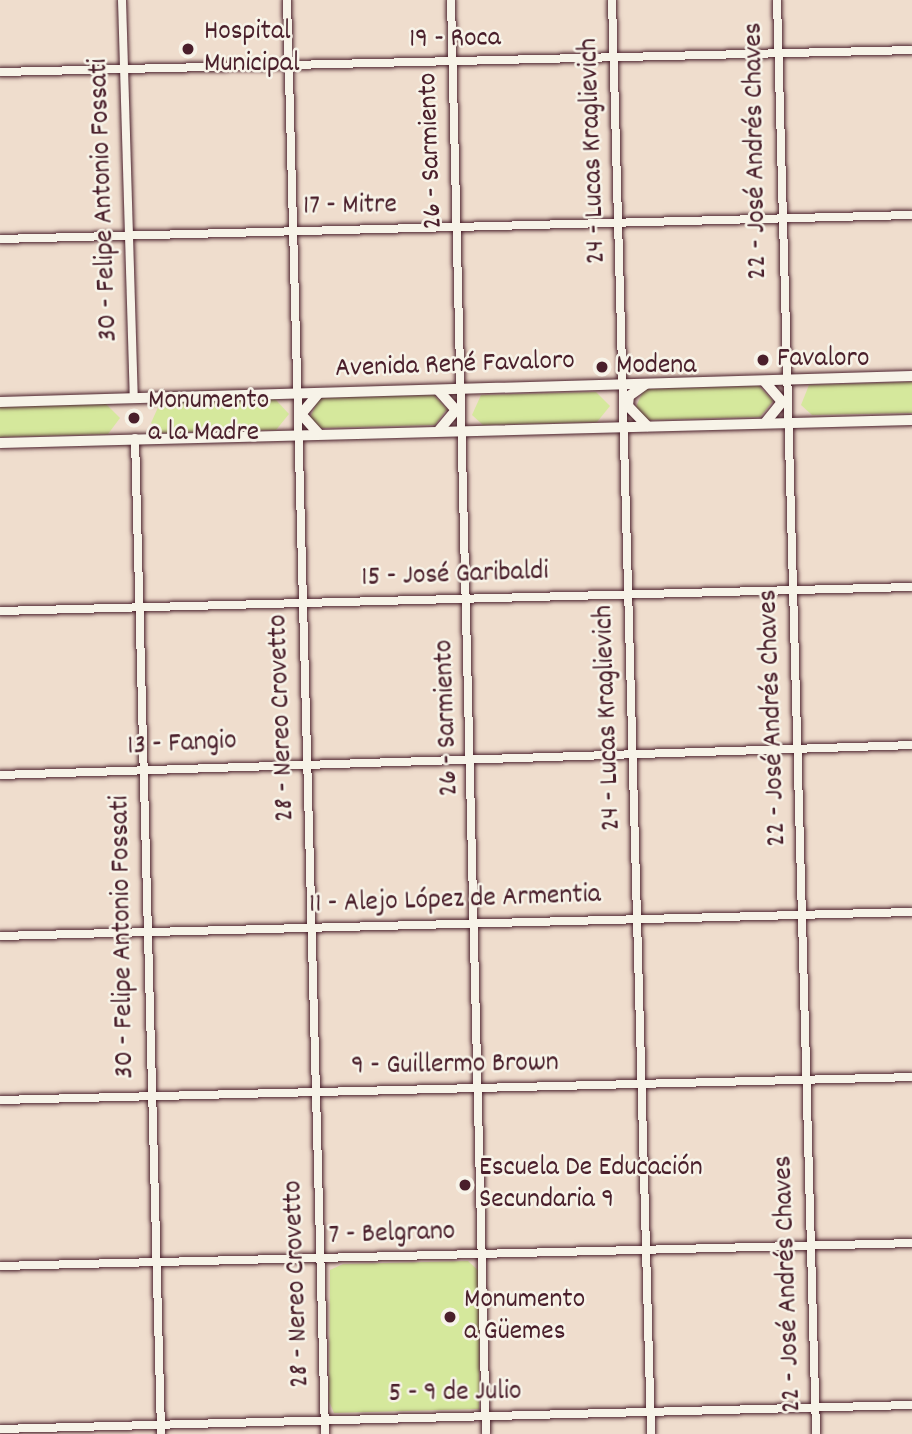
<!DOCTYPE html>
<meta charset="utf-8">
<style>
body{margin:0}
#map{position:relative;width:912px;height:1434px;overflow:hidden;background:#efddcd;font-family:Dekko,sans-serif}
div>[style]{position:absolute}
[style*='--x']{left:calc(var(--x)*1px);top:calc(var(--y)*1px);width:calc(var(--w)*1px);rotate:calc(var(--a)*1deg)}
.green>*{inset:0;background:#d5e89c}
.roads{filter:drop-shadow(0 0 2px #4a1f2b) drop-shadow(0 0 2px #4a1f2b)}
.street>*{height:8px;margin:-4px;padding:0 4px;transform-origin:4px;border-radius:4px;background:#f7f3e8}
.secondary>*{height:10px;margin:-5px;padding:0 5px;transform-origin:5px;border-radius:5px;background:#f7f3e8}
.dots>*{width:19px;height:19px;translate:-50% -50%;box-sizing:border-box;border:4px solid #f7f3e8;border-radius:50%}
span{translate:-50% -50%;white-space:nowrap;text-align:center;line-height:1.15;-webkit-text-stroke:5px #f7f3e8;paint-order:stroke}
.poi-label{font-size:28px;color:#4a1f2b}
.left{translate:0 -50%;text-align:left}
.street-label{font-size:28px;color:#4a1f2b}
</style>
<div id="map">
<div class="green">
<i style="clip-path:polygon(912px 382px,912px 413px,812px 415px,801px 405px,809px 385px)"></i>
<i style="clip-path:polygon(759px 386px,773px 401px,760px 417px,647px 420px,635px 409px,644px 389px)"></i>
<i style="clip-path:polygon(596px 392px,610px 406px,597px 422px,483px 425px,472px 415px,481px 395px)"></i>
<i style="clip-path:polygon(434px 395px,447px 409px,435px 425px,321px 428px,310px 418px,319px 398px)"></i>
<i style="clip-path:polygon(275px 399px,289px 414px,276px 430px,162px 433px,151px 423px,160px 403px)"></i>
<i style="clip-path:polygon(106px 404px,120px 418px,108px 434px,0 437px,0 407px)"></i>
<i style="clip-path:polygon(468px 1261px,480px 1272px,479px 1409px,334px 1413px,329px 1401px,330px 1270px,343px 1264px)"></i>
</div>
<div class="roads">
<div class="street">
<i style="--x:122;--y:0;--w:399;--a:88.3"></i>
<i style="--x:287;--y:0;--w:1435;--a:88.48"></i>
<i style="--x:451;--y:0;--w:1434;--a:88.6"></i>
<i style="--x:612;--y:0;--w:1435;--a:88.44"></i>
<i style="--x:777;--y:0;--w:1435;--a:88.44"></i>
<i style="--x:0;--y:72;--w:912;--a:-1.38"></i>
<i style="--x:0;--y:239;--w:912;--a:-1.51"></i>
<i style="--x:135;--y:438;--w:996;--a:88.5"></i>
<i style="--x:0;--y:611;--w:912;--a:-1.51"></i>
<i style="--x:0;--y:775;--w:912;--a:-1.88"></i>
<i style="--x:0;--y:936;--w:912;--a:-1.51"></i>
<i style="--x:0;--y:1100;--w:912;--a:-1.44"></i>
<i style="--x:0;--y:1266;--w:912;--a:-1.44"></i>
<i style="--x:0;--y:1429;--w:912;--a:-1.51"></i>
</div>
<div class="secondary">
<i style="--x:764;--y:381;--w:28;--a:49"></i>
<i style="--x:782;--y:402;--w:26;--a:129"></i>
<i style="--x:646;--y:384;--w:21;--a:145"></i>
<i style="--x:629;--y:396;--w:10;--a:96"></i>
<i style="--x:628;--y:406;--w:28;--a:46"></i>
<i style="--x:438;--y:390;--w:27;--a:48"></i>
<i style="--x:456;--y:410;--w:26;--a:130"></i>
<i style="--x:318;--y:394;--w:26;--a:130"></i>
<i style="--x:301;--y:414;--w:27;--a:48"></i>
<i style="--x:0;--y:402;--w:912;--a:-1.63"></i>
<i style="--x:0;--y:443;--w:912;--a:-1.44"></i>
</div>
</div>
<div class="dots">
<i style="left:188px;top:49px;background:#4a1f2b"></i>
<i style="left:763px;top:360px;background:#4a1f2b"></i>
<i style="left:602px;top:367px;background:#4a1f2b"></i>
<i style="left:134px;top:418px;background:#4a1f2b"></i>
<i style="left:465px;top:1185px;background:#4a1f2b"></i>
<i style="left:450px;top:1317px;background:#4a1f2b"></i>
</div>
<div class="poi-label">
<span class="left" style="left:204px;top:49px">Hospital<br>Municipal</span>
<span class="left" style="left:777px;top:360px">Favaloro</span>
<span class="left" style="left:616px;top:367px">Modena</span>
<span class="left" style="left:148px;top:418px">Monumento<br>a la Madre</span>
<span class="left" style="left:479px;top:1185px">Escuela De Educación<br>Secundaria 9</span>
<span class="left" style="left:464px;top:1317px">Monumento<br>a Güemes</span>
</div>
<div class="street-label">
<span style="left:455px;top:40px;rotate:-1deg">19 - Roca</span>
<span style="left:432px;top:151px;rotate:-92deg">26 - Sarmiento</span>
<span style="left:594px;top:151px;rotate:-92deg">24 - Lucas Kraglievich</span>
<span style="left:757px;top:151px;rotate:-91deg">22 - José Andrés Chaves</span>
<span style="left:105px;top:200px;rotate:-92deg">30 - Felipe Antonio Fossati</span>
<span style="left:350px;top:207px;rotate:-1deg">17 - Mitre</span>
<span style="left:455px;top:366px;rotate:-2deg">Avenida René Favaloro</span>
<span style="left:455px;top:576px;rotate:-2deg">15 - José Garibaldi</span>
<span style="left:283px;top:718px;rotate:-92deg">28 - Nereo Crovetto</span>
<span style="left:448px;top:718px;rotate:-92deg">26 - Sarmiento</span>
<span style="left:609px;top:718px;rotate:-92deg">24 - Lucas Kraglievich</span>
<span style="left:774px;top:718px;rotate:-92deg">22 - José Andrés Chaves</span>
<span style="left:182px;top:745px;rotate:-3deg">13 - Fangio</span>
<span style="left:455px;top:901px;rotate:-2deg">11 - Alejo López de Armentia</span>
<span style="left:124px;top:937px;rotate:-91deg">30 - Felipe Antonio Fossati</span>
<span style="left:455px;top:1066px;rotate:-1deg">9 - Guillermo Brown</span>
<span style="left:392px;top:1235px;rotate:-2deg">7 - Belgrano</span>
<span style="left:298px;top:1284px;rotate:-92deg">28 - Nereo Crovetto</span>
<span style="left:789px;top:1284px;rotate:-92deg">22 - José Andrés Chaves</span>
<span style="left:455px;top:1394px;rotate:-1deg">5 - 9 de Julio</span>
</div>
</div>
